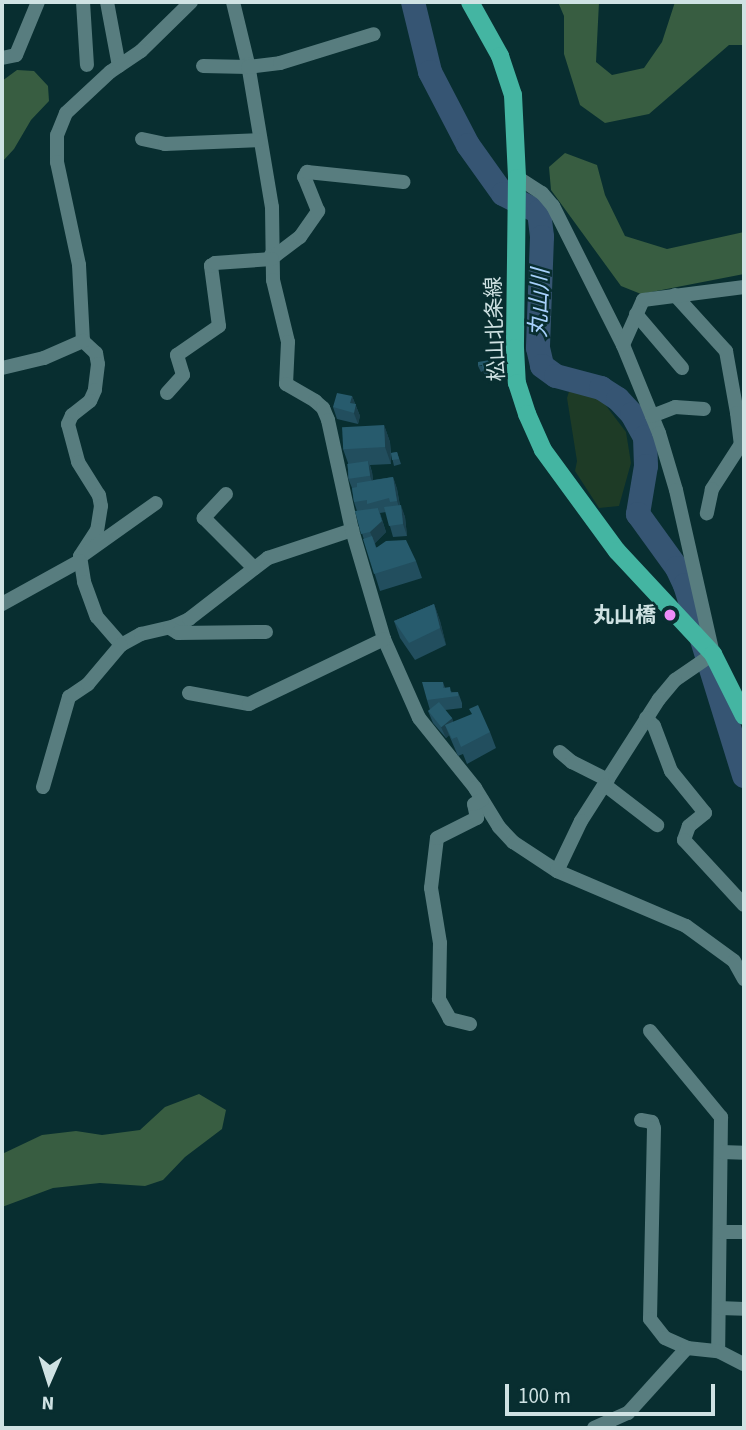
<!DOCTYPE html>
<meta charset="utf-8">
<style>
body{margin:0}
#map{position:relative;width:746px;height:1430px;overflow:hidden;background:#082e30;font-family:"Source Sans 3","Noto Sans JP",sans-serif}
div>[style]{position:absolute}
[style*='--x']{left:calc(var(--x)*1px);top:calc(var(--y)*1px);width:calc(var(--w)*1px);rotate:calc(var(--a)*1deg)}
.green>*{inset:0;background:#1e3b26}
.forest>*{inset:0;background:#385d41}
.river>*{height:24px;margin:-12px;padding:0 12px;transform-origin:12px;border-radius:12px;background:#365573}
.street>*{height:14px;margin:-7px;padding:0 7px;transform-origin:7px;border-radius:7px;background:#587d7f}
.primary>*{height:18px;margin:-9px;padding:0 9px;transform-origin:9px;border-radius:9px;background:#44b5a2}
.wall>*{inset:0;background:#224e5e}
.shaded-wall>*{inset:0;background:#1b404c}
.building>*{inset:0;background:#275b6d;transform-origin:0 0}
.dots>*{width:19px;height:19px;translate:-50% -50%;box-sizing:border-box;border:4px solid #082e30;border-radius:50%}
span{translate:-50% -50%;white-space:nowrap;text-align:center;line-height:1.15;-webkit-text-stroke:5px #082e30;paint-order:stroke}
.street-label{font-size:21px;color:#cfe2e3}
.poi-label{font-size:21px;color:#cfe2e3;font-weight:700}
.right{translate:-100% -50%;text-align:right}
.water-label{font-size:23px;color:#a7d0fb;font-style:italic}
.frame{position:absolute;inset:0;border:4px solid #cfe2e3;pointer-events:none}
.north{position:absolute;left:14px;top:1346px;width:70px;height:70px;-webkit-text-stroke:5px #082e30;paint-order:stroke;rotate:183deg;font-size:19px;font-weight:700;line-height:28px;text-align:center;color:#cfe2e3}
.north::after{content:'';display:block;margin:auto;width:24px;height:32px;background:#cfe2e3;clip-path:polygon(50% 0,100% 100%,50% 72%,0 100%)}
.scale{position:absolute;left:505px;top:1384px;width:210px;height:32px;box-sizing:border-box;border:4px solid #cfe2e3;border-top:0;padding-left:9px;font-size:21px;line-height:24px;white-space:nowrap;color:#cfe2e3;-webkit-text-stroke:5px #082e30;paint-order:stroke}
</style>
<div id="map">
<div class="green">
<i style="clip-path:polygon(572px 382px,604px 403px,626px 432px,631px 463px,619px 506px,599px 508px,575px 471px,577px 461px,567px 398px)"></i>
</div>
<div class="forest">
<i style="clip-path:polygon(558px 2px,599px 2px,596px 62px,612px 75px,644px 68px,662px 42px,675px 2px,744px 2px,744px 45px,729px 45px,649px 114px,605px 123px,580px 105px,564px 54px,564px 16px)"></i>
<i style="clip-path:polygon(17px 70px,34px 71px,48px 86px,49px 101px,31px 120px,14px 149px,2px 162px,2px 81px)"></i>
<i style="clip-path:polygon(565px 153px,597px 165px,605px 195px,625px 236px,667px 249px,744px 232px,744px 274px,641px 294px,621px 286px,551px 190px,549px 167px)"></i>
<i style="clip-path:polygon(199px 1094px,226px 1110px,222px 1129px,185px 1157px,163px 1180px,145px 1186px,100px 1183px,53px 1188px,2px 1207px,2px 1154px,42px 1135px,76px 1131px,102px 1135px,140px 1130px,165px 1107px)"></i>
</div>
<div class="river">
<i style="--x:413;--y:2;--w:72;--a:76.3"></i>
<i style="--x:430;--y:72;--w:82;--a:62.5"></i>
<i style="--x:468;--y:145;--w:60;--a:54.5"></i>
<i style="--x:503;--y:194;--w:40;--a:26.6"></i>
<i style="--x:539;--y:212;--w:25;--a:83"></i>
<i style="--x:542;--y:237;--w:111;--a:92.1"></i>
<i style="--x:538;--y:348;--w:18;--a:77"></i>
<i style="--x:542;--y:366;--w:17;--a:36"></i>
<i style="--x:556;--y:376;--w:47;--a:14.9"></i>
<i style="--x:601;--y:388;--w:20;--a:33"></i>
<i style="--x:618;--y:399;--w:21;--a:47"></i>
<i style="--x:632;--y:414;--w:26;--a:61"></i>
<i style="--x:645;--y:437;--w:29;--a:88"></i>
<i style="--x:646;--y:466;--w:49;--a:99.5"></i>
<i style="--x:638;--y:514;--w:67;--a:54.2"></i>
<i style="--x:677;--y:568;--w:19;--a:65"></i>
<i style="--x:685;--y:585;--w:200;--a:72.8"></i>
</div>
<div class="street">
<i style="--x:83;--y:2;--w:63;--a:86.4"></i>
<i style="--x:107;--y:2;--w:65;--a:79.4"></i>
<i style="--x:191;--y:2;--w:70;--a:135.6"></i>
<i style="--x:141;--y:51;--w:37;--a:146"></i>
<i style="--x:110;--y:72;--w:60;--a:137"></i>
<i style="--x:66;--y:113;--w:24;--a:112"></i>
<i style="--x:57;--y:135;--w:27;--a:90"></i>
<i style="--x:57;--y:162;--w:105;--a:77.9"></i>
<i style="--x:79;--y:265;--w:76;--a:87"></i>
<i style="--x:83;--y:341;--w:18;--a:43"></i>
<i style="--x:96;--y:353;--w:11;--a:80"></i>
<i style="--x:98;--y:364;--w:26;--a:97"></i>
<i style="--x:95;--y:390;--w:12;--a:114"></i>
<i style="--x:90;--y:401;--w:23;--a:142"></i>
<i style="--x:72;--y:415;--w:10;--a:114"></i>
<i style="--x:68;--y:424;--w:39;--a:75"></i>
<i style="--x:78;--y:462;--w:39;--a:58"></i>
<i style="--x:99;--y:495;--w:11;--a:80"></i>
<i style="--x:101;--y:506;--w:24;--a:99"></i>
<i style="--x:97;--y:530;--w:31;--a:123"></i>
<i style="--x:80;--y:556;--w:26;--a:81"></i>
<i style="--x:84;--y:582;--w:37;--a:70"></i>
<i style="--x:97;--y:617;--w:37;--a:49"></i>
<i style="--x:121;--y:645;--w:23;--a:-29"></i>
<i style="--x:141;--y:634;--w:32;--a:-13"></i>
<i style="--x:172;--y:627;--w:19;--a:-25"></i>
<i style="--x:189;--y:619;--w:100;--a:-37.7"></i>
<i style="--x:268;--y:558;--w:89;--a:-18.4"></i>
<i style="--x:233;--y:2;--w:64;--a:76.4"></i>
<i style="--x:248;--y:64;--w:145;--a:80.5"></i>
<i style="--x:272;--y:207;--w:73;--a:89.2"></i>
<i style="--x:273;--y:280;--w:64;--a:76.4"></i>
<i style="--x:288;--y:342;--w:42;--a:92.7"></i>
<i style="--x:286;--y:384;--w:34;--a:30"></i>
<i style="--x:315;--y:401;--w:11;--a:41"></i>
<i style="--x:323;--y:408;--w:13;--a:67"></i>
<i style="--x:328;--y:420;--w:113;--a:77.7"></i>
<i style="--x:352;--y:530;--w:114;--a:73.6"></i>
<i style="--x:384;--y:639;--w:86;--a:66.1"></i>
<i style="--x:419;--y:718;--w:90;--a:51.3"></i>
<i style="--x:475;--y:788;--w:46;--a:58.4"></i>
<i style="--x:499;--y:827;--w:21;--a:47"></i>
<i style="--x:513;--y:842;--w:53;--a:33.4"></i>
<i style="--x:557;--y:871;--w:140;--a:23.1"></i>
<i style="--x:686;--y:926;--w:59;--a:36.1"></i>
<i style="--x:734;--y:961;--w:21;--a:61"></i>
<i style="--x:2;--y:58;--w:14;--a:-12"></i>
<i style="--x:16;--y:55;--w:57;--a:-67.5"></i>
<i style="--x:203;--y:66;--w:45;--a:1.3"></i>
<i style="--x:248;--y:67;--w:32;--a:-7"></i>
<i style="--x:280;--y:63;--w:98;--a:-17.1"></i>
<i style="--x:142;--y:139;--w:24;--a:12"></i>
<i style="--x:165;--y:144;--w:94;--a:-2.4"></i>
<i style="--x:517;--y:177;--w:30;--a:33"></i>
<i style="--x:542;--y:193;--w:17;--a:50"></i>
<i style="--x:553;--y:206;--w:156;--a:63.3"></i>
<i style="--x:623;--y:345;--w:95;--a:67.8"></i>
<i style="--x:659;--y:433;--w:59;--a:73.4"></i>
<i style="--x:676;--y:490;--w:168;--a:77.3"></i>
<i style="--x:713;--y:654;--w:46;--a:145.6"></i>
<i style="--x:675;--y:680;--w:25;--a:130"></i>
<i style="--x:659;--y:699;--w:145;--a:122.6"></i>
<i style="--x:581;--y:821;--w:55;--a:115.6"></i>
<i style="--x:271;--y:255;--w:5;--a:0"></i>
<i style="--x:276;--y:255;--w:30;--a:-37"></i>
<i style="--x:300;--y:237;--w:32;--a:-55"></i>
<i style="--x:318;--y:211;--w:37;--a:-112"></i>
<i style="--x:304;--y:177;--w:6;--a:-59"></i>
<i style="--x:307;--y:172;--w:97;--a:5.9"></i>
<i style="--x:675;--y:295;--w:76;--a:47.7"></i>
<i style="--x:726;--y:351;--w:63;--a:79.9"></i>
<i style="--x:737;--y:413;--w:31;--a:83"></i>
<i style="--x:741;--y:444;--w:54;--a:122.8"></i>
<i style="--x:712;--y:489;--w:25;--a:102"></i>
<i style="--x:636;--y:314;--w:71;--a:49.6"></i>
<i style="--x:623;--y:345;--w:49;--a:-66"></i>
<i style="--x:643;--y:300;--w:102;--a:-7.3"></i>
<i style="--x:2;--y:368;--w:43;--a:-13.4"></i>
<i style="--x:44;--y:358;--w:43;--a:-23.6"></i>
<i style="--x:167;--y:393;--w:24;--a:-48"></i>
<i style="--x:183;--y:375;--w:21;--a:-107"></i>
<i style="--x:177;--y:355;--w:51;--a:-34.6"></i>
<i style="--x:219;--y:326;--w:61;--a:-97.6"></i>
<i style="--x:211;--y:266;--w:5;--a:-37"></i>
<i style="--x:215;--y:263;--w:57;--a:-4"></i>
<i style="--x:652;--y:416;--w:25;--a:-21"></i>
<i style="--x:675;--y:407;--w:29;--a:4"></i>
<i style="--x:226;--y:494;--w:33;--a:133"></i>
<i style="--x:204;--y:518;--w:71;--a:45"></i>
<i style="--x:80;--y:557;--w:93;--a:-35.4"></i>
<i style="--x:2;--y:604;--w:89;--a:-28.9"></i>
<i style="--x:170;--y:628;--w:9;--a:32"></i>
<i style="--x:178;--y:633;--w:88;--a:-0.7"></i>
<i style="--x:189;--y:693;--w:61;--a:10.4"></i>
<i style="--x:249;--y:704;--w:150;--a:-25.7"></i>
<i style="--x:646;--y:718;--w:11;--a:45"></i>
<i style="--x:654;--y:726;--w:48;--a:69.3"></i>
<i style="--x:671;--y:771;--w:54;--a:51"></i>
<i style="--x:705;--y:813;--w:21;--a:141"></i>
<i style="--x:689;--y:826;--w:15;--a:110"></i>
<i style="--x:684;--y:840;--w:88;--a:47.3"></i>
<i style="--x:560;--y:752;--w:16;--a:40"></i>
<i style="--x:572;--y:762;--w:40;--a:26.6"></i>
<i style="--x:605;--y:785;--w:66;--a:37.6"></i>
<i style="--x:43;--y:787;--w:94;--a:-73.9"></i>
<i style="--x:69;--y:697;--w:23;--a:-34"></i>
<i style="--x:88;--y:684;--w:51;--a:-49.8"></i>
<i style="--x:470;--y:1024;--w:21;--a:-166"></i>
<i style="--x:450;--y:1019;--w:23;--a:-119"></i>
<i style="--x:439;--y:999;--w:56;--a:-89"></i>
<i style="--x:440;--y:943;--w:56;--a:-99.3"></i>
<i style="--x:431;--y:888;--w:50;--a:-83.2"></i>
<i style="--x:437;--y:838;--w:45;--a:-26.6"></i>
<i style="--x:477;--y:818;--w:14;--a:-102"></i>
<i style="--x:474;--y:804;--w:9;--a:-27"></i>
<i style="--x:650;--y:1031;--w:112;--a:50.5"></i>
<i style="--x:721;--y:1117;--w:234;--a:90.7"></i>
<i style="--x:641;--y:1120;--w:11;--a:10"></i>
<i style="--x:652;--y:1122;--w:6;--a:72"></i>
<i style="--x:654;--y:1128;--w:191;--a:91.2"></i>
<i style="--x:650;--y:1319;--w:24;--a:52"></i>
<i style="--x:665;--y:1338;--w:24;--a:24"></i>
<i style="--x:721;--y:1152;--w:23;--a:2"></i>
<i style="--x:720;--y:1232;--w:24;--a:0"></i>
<i style="--x:719;--y:1308;--w:25;--a:2"></i>
<i style="--x:594;--y:1428;--w:37;--a:-24"></i>
<i style="--x:628;--y:1413;--w:88;--a:-47.8"></i>
<i style="--x:687;--y:1348;--w:31;--a:6"></i>
<i style="--x:718;--y:1351;--w:29;--a:27"></i>
</div>
<div class="primary">
<i style="--x:470;--y:2;--w:62;--a:60.9"></i>
<i style="--x:500;--y:56;--w:41;--a:71.6"></i>
<i style="--x:513;--y:95;--w:83;--a:87.2"></i>
<i style="--x:517;--y:178;--w:170;--a:90.7"></i>
<i style="--x:515;--y:348;--w:35;--a:87"></i>
<i style="--x:517;--y:383;--w:33;--a:72"></i>
<i style="--x:527;--y:414;--w:39;--a:66"></i>
<i style="--x:543;--y:450;--w:125;--a:53.8"></i>
<i style="--x:617;--y:551;--w:141;--a:47"></i>
<i style="--x:713;--y:654;--w:69;--a:63.4"></i>
</div>
<div class="wall">
<i style="clip-path:polygon(498px 365px,500px 374px,485px 376px,483px 371px,481px 372px,478px 366px)"></i>
<i style="clip-path:polygon(352px 396px,360px 416px,358px 424px,337px 419px,333px 407px)"></i>
<i style="clip-path:polygon(384px 425px,390px 442px,391px 453px,397px 452px,401px 464px,394px 466px,391px 453px,391px 464px,370px 465px,372px 472px,373px 480px,393px 477px,397px 489px,400px 505px,405px 517px,407px 536px,393px 537px,386px 512px,380px 513px,386px 532px,375px 543px,376px 547px,416px 561px,422px 578px,380px 591px,355px 511px,357px 511px,354px 502px,352px 488px,348px 478px,348px 463px,343px 449px)"></i>
<i style="clip-path:polygon(434px 604px,440px 621px,446px 645px,415px 660px,400px 638px,394px 621px)"></i>
<i style="clip-path:polygon(443px 682px,445px 688px,452px 692px,458px 692px,462px 703px,462px 708px,445px 710px,452px 718px,453px 722px,490px 732px,496px 748px,467px 764px,463px 754px,458px 756px,449px 735px,446px 738px,433px 723px,428px 711px,430px 710px,427px 700px)"></i>
</div>
<div class="shaded-wall">
<i style="clip-path:polygon(352px 396px,360px 416px,358px 424px,350px 403px)"></i>
<i style="clip-path:polygon(384px 425px,390px 442px,391px 464px,385px 447px)"></i>
<i style="clip-path:polygon(368px 461px,372px 472px,374px 487px,370px 476px)"></i>
<i style="clip-path:polygon(393px 477px,397px 489px,401px 513px,397px 501px)"></i>
<i style="clip-path:polygon(401px 505px,405px 517px,407px 536px,403px 524px)"></i>
<i style="clip-path:polygon(378px 508px,386px 532px,375px 543px,370px 532px)"></i>
<i style="clip-path:polygon(434px 604px,440px 621px,446px 645px,440px 628px)"></i>
<i style="clip-path:polygon(452px 718px,456px 730px,445px 725px,449px 735px,446px 738px,441px 727px)"></i>
</div>
<div class="building">
<i style="clip-path:polygon(496px 359px,498px 368px,483px 371px,482px 365px,478px 366px,478px 362px)"></i>
<i style="clip-path:polygon(337px 393px,352px 396px,350px 403px,356px 404px,354px 413px,333px 407px)"></i>
<i style="left:384px;top:425px;width:22px;height:42px;rotate:87deg"></i>
<i style="clip-path:polygon(397px 452px,399px 459px,392px 460px,391px 453px)"></i>
<i style="left:368px;top:461px;width:15px;height:21px;rotate:82deg"></i>
<i style="clip-path:polygon(393px 477px,397px 501px,390px 502px,389px 498px,367px 504px,367px 500px,354px 502px,352px 488px,357px 487px,357px 483px)"></i>
<i style="clip-path:polygon(401px 505px,403px 524px,389px 526px,384px 507px)"></i>
<i style="clip-path:polygon(378px 508px,382px 521px,370px 532px,361px 534px,355px 511px)"></i>
<i style="clip-path:polygon(372px 536px,376px 548px,386px 541px,406px 540px,416px 561px,374px 574px,363px 539px)"></i>
<i style="clip-path:polygon(434px 604px,440px 628px,409px 643px,394px 621px)"></i>
<i style="clip-path:polygon(422px 682px,443px 682px,443px 688px,450px 687px,451px 693px,458px 692px,458px 696px,427px 700px)"></i>
<i style="left:439px;top:702px;width:21px;height:14px;rotate:51deg"></i>
<i style="clip-path:polygon(478px 705px,490px 732px,461px 747px,457px 737px,452px 739px,445px 725px,472px 714px,469px 709px)"></i>
</div>
<div class="dots">
<i style="left:670px;top:615px;background:#ed8cf9"></i>
</div>
<div class="street-label">
<span style="left:495px;top:329px;rotate:-92deg">松山北条線</span>
</div>
<div class="poi-label">
<span class="right" style="left:656px;top:615px">丸山橋</span>
</div>
<div class="water-label">
<span style="left:540px;top:303px;rotate:-88deg">丸山川</span>
</div>
<div class="frame"></div>
<div class="north">N</div>
<div class="scale">100 m</div>
</div>
